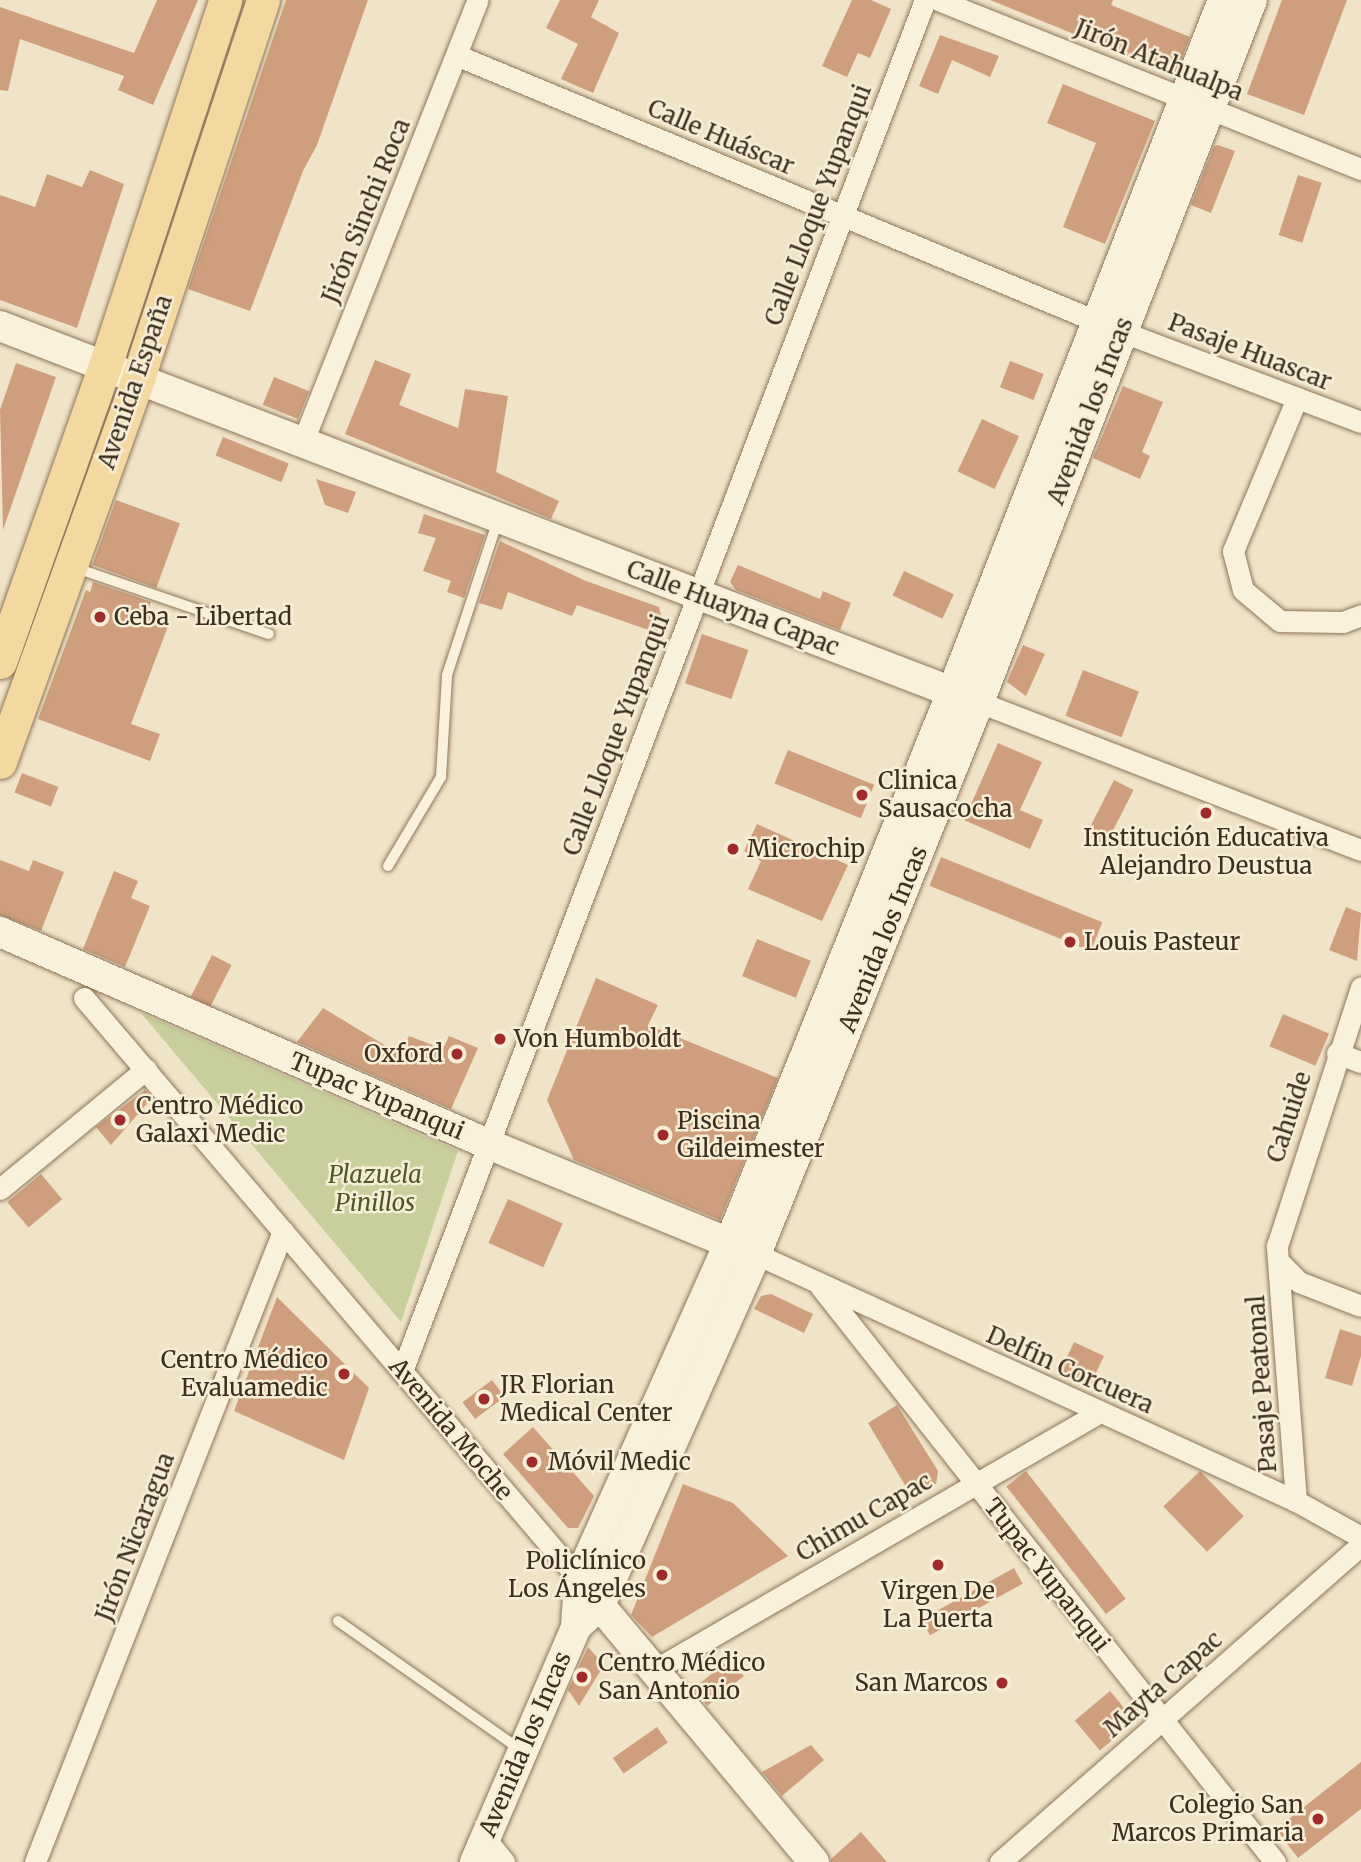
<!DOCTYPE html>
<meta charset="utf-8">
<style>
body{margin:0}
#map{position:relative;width:1361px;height:1862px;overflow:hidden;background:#f0e4c8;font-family:Merriweather,serif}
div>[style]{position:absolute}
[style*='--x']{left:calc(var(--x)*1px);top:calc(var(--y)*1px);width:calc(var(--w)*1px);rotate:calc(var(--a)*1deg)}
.green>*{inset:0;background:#c9cf9b}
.building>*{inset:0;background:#cf9f7d;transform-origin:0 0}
.roads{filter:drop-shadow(0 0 2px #8d765c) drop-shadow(0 0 2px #8d765c)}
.lane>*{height:10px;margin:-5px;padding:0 5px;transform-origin:5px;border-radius:5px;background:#faf1dc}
.street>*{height:21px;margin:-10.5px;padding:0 10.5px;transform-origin:10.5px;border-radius:10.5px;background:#faf1dc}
.secondary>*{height:30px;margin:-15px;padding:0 15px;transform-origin:15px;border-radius:15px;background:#faf1dc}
.primary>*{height:33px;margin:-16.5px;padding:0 16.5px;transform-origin:16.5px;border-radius:16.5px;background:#f3d9a0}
.dots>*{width:19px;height:19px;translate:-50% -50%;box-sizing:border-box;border:4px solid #f7eed8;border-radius:50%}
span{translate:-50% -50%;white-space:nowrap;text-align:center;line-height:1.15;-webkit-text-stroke:5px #f7eed8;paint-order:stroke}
.street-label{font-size:24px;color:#3d2e20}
.poi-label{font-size:24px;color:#3d2e20}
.left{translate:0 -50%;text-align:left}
.right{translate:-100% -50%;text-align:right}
.park-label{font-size:24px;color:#4d5a26;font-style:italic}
</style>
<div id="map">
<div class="green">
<i style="clip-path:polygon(141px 1013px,458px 1151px,401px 1322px)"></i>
</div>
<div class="building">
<i style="clip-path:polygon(157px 0,198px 0,153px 105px,118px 90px,124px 76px,20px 39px,8px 91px,0 90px,0 7px,134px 53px)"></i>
<i style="clip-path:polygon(286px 0,368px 0,317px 145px,303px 171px,250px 311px,188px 289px)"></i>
<i style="clip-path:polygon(560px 0,599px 0,591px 17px,619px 33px,593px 93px,561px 79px,578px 44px,546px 28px)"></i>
<i style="clip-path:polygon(852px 0,871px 0,891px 9px,870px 58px,858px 53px,847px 77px,822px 66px)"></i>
<i style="clip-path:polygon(990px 0,1113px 0,1111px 5px,1190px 37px,1175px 75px)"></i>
<i style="clip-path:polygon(1282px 0,1347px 0,1304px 115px,1247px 94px)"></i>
<i style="clip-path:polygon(940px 35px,999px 56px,990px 77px,952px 60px,938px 94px,919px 86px)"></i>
<i style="clip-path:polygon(1063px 84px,1155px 121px,1105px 244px,1063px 227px,1096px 143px,1047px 123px)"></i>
<i style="clip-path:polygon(1218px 145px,1235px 151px,1211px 213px,1191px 205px,1214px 146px)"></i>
<i style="clip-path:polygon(90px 170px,124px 184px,77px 328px,0 300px,0 195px,35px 207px,47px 174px,82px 187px)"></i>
<i style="left:1298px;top:175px;width:25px;height:63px;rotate:18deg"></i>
<i style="clip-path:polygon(375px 360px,411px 374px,399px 405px,458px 428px,465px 389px,508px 396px,496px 472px,559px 501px,551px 519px,345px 434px)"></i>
<i style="left:1010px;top:361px;width:36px;height:28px;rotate:21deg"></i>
<i style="clip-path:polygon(16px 363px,56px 377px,3px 530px,0 410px)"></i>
<i style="left:274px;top:377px;width:38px;height:30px;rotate:22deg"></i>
<i style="clip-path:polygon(1123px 386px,1163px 402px,1142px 452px,1150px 456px,1140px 479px,1093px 458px)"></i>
<i style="left:982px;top:419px;width:41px;height:58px;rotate:25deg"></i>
<i style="left:223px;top:437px;width:71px;height:20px;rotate:22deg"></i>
<i style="clip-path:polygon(316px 479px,356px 492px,348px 513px,325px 505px)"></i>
<i style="left:116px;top:500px;width:68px;height:69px;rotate:20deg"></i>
<i style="clip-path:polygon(424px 514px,485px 535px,464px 598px,447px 592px,451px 581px,423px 571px,436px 538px,418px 533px)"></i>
<i style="clip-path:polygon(500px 541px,586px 581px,659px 607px,662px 619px,657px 633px,577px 605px,572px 616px,508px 592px,502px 610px,479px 603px)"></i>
<i style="clip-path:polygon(738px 565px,820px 599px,823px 591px,851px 603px,840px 630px,736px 590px,730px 582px)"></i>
<i style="left:904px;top:571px;width:55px;height:27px;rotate:25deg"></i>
<i style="clip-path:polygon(93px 582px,151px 602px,147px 613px,170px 621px,131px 724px,160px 734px,150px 761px,38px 719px,86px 590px,90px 592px)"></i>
<i style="left:702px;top:634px;width:49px;height:52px;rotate:19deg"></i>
<i style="clip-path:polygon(1023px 645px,1045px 654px,1026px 696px,1007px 682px)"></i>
<i style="left:1083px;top:670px;width:60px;height:49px;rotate:21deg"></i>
<i style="clip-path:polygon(998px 743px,1042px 762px,1020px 810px,1043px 820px,1030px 849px,964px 820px)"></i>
<i style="left:788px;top:750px;width:93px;height:36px;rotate:22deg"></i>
<i style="left:22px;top:773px;width:39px;height:21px;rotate:21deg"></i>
<i style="left:1114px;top:780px;width:22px;height:62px;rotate:27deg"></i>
<i style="clip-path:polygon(757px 824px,848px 865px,822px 921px,748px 889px,761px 861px,744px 851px)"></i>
<i style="left:941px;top:857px;width:174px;height:31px;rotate:22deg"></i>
<i style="clip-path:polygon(0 860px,29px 871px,33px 860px,64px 872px,41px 931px,0 915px)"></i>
<i style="clip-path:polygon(114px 871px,138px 881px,131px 898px,150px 906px,125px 967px,83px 949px)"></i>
<i style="clip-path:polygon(1346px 907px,1361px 913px,1357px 961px,1329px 950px)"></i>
<i style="left:757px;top:939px;width:58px;height:40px;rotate:22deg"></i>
<i style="left:212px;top:955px;width:22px;height:47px;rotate:27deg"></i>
<i style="clip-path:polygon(596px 978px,658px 1005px,648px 1025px,778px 1078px,720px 1220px,574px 1160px,547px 1100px)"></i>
<i style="clip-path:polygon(323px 1008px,401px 1055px,409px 1036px,443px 1049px,449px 1036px,478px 1048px,451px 1109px,297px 1042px)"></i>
<i style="left:1283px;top:1014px;width:50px;height:35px;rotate:23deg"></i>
<i style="clip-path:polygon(145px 1090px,152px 1098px,111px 1145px,96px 1127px)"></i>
<i style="left:41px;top:1174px;width:33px;height:44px;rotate:50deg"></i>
<i style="left:508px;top:1199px;width:60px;height:48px;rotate:24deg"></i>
<i style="clip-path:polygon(771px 1294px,813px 1314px,804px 1333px,754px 1309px,761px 1296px)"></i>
<i style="clip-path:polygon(277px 1297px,369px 1388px,344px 1460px,234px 1411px)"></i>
<i style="clip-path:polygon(1340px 1329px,1361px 1336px,1361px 1356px,1352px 1386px,1325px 1378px)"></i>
<i style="left:1074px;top:1342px;width:33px;height:32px;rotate:25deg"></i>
<i style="left:492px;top:1380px;width:21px;height:37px;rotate:53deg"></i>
<i style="clip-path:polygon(897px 1405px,938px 1471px,936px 1484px,912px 1497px,868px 1423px)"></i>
<i style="clip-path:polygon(533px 1427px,594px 1496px,578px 1528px,568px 1528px,503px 1454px)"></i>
<i style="left:1026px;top:1471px;width:162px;height:25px;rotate:52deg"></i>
<i style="left:1200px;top:1471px;width:63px;height:51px;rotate:46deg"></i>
<i style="clip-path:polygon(683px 1484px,733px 1503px,788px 1556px,652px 1637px,631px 1615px)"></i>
<i style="left:1014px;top:1568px;width:18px;height:106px;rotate:61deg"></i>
<i style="clip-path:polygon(588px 1647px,604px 1665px,579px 1706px,568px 1690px)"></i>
<i style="left:730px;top:1659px;width:22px;height:47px;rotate:51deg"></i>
<i style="left:1110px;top:1691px;width:39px;height:46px;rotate:50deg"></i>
<i style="left:657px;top:1727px;width:19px;height:54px;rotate:55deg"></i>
<i style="clip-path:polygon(811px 1745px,824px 1760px,782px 1796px,762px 1772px)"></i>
<i style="clip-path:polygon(1361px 1762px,1361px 1809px,1298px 1858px,1276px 1829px)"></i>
<i style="clip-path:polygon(861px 1832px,887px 1862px,831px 1862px,831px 1859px)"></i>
</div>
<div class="roads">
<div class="lane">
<i style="--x:73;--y:567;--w:207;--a:18.9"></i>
<i style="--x:388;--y:866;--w:104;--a:-59.2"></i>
<i style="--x:441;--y:777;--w:102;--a:-86.6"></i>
<i style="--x:447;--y:675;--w:163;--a:-71.8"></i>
<i style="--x:338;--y:1621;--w:224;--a:35.2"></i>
</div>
<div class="street">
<i style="--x:938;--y:0;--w:456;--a:21.8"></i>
<i style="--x:456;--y:55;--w:719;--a:22.57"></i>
<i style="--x:1120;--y:331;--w:258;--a:20.7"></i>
<i style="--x:1297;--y:398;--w:166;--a:112.7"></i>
<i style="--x:1233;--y:551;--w:40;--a:75.6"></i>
<i style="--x:1243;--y:590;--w:48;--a:40"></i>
<i style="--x:1280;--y:621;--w:63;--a:0.9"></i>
<i style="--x:1343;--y:622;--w:19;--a:-21"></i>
<i style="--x:303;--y:441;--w:474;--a:-68.4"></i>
<i style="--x:979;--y:702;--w:410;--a:21.2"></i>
<i style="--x:84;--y:998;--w:763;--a:49.57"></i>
<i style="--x:1337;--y:1053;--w:26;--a:21"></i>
<i style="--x:0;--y:1189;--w:189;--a:-39.4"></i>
<i style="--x:756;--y:1254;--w:594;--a:24.58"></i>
<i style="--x:1296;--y:1501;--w:74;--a:29"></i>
<i style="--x:1281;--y:1264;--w:25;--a:45"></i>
<i style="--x:1299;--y:1282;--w:66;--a:21.2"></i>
<i style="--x:820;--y:1286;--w:734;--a:51.69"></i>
<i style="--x:402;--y:1371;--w:1467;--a:-69.12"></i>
<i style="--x:1296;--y:1501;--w:256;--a:-94.3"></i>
<i style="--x:1277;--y:1246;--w:272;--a:-72"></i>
<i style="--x:656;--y:1669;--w:513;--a:-30.06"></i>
<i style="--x:484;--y:1837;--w:32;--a:51"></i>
<i style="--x:35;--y:1862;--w:678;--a:-68.54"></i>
<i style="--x:1000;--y:1862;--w:480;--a:-41.3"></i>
</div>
<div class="secondary">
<i style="--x:0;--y:326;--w:1039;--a:21.03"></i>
<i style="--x:0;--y:932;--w:532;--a:23.48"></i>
<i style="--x:488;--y:1144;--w:279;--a:22.3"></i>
<i style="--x:588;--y:1591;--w:353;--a:50.2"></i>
<i style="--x:576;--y:1627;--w:33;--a:-43"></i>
<i style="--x:600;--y:1605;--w:384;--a:-66"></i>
<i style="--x:756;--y:1254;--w:595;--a:-68"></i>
<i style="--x:979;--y:702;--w:753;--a:-68.75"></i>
<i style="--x:475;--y:1862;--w:256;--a:-66.7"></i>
<i style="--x:576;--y:1627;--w:48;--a:-86.4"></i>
<i style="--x:579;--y:1579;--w:369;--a:-65.9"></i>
<i style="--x:730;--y:1242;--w:593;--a:-68.02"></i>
<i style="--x:952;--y:692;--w:743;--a:-68.61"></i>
</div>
<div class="primary">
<i style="--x:0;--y:662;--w:314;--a:-70.5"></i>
<i style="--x:105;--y:366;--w:385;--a:-71.8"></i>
<i style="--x:0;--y:762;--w:408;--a:-70.2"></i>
<i style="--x:138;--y:378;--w:398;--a:-71.7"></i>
</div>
</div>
<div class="dots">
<i style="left:100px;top:617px;background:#9e2a2b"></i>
<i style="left:862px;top:795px;background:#9e2a2b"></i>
<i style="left:1206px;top:813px;background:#9e2a2b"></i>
<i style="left:733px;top:849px;background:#9e2a2b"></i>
<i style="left:1070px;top:942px;background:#9e2a2b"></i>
<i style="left:500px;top:1039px;background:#9e2a2b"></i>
<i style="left:457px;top:1054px;background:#9e2a2b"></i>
<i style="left:120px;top:1120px;background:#9e2a2b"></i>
<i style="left:663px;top:1135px;background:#9e2a2b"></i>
<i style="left:344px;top:1374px;background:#9e2a2b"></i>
<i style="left:484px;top:1399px;background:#9e2a2b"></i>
<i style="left:532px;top:1462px;background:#9e2a2b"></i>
<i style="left:938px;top:1565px;background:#9e2a2b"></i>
<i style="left:662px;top:1575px;background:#9e2a2b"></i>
<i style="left:582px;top:1677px;background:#9e2a2b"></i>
<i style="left:1002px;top:1683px;background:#9e2a2b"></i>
<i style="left:1318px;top:1819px;background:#9e2a2b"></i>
</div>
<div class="street-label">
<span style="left:1159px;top:60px;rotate:22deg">Jirón Atahualpa</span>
<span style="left:721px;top:137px;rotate:23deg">Calle Huáscar</span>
<span style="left:818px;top:205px;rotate:-69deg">Calle Lloque Yupanqui</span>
<span style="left:366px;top:211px;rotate:-68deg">Jirón Sinchi Roca</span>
<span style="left:1250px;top:352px;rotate:21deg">Pasaje Huascar</span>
<span style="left:135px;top:382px;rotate:-71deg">Avenida España</span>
<span style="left:1090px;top:411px;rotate:-69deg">Avenida los Incas</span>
<span style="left:733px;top:608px;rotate:21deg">Calle Huayna Capac</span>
<span style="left:616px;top:735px;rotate:-69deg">Calle Lloque Yupanqui</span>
<span style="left:883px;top:939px;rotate:-68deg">Avenida los Incas</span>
<span style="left:377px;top:1096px;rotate:23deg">Tupac Yupanqui</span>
<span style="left:1289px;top:1117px;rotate:-72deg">Cahuide</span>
<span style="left:1070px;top:1370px;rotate:24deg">Delfin Corcuera</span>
<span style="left:1262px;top:1384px;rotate:-94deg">Pasaje Peatonal</span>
<span style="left:451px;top:1429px;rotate:50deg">Avenida Moche</span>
<span style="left:864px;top:1517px;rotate:-30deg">Chimu Capac</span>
<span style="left:135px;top:1537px;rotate:-69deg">Jirón Nicaragua</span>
<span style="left:1047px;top:1575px;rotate:52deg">Tupac Yupanqui</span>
<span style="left:1163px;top:1684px;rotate:-41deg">Mayta Capac</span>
<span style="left:525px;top:1744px;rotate:-67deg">Avenida los Incas</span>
</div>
<div class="poi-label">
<span class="left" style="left:114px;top:617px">Ceba - Libertad</span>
<span class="left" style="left:878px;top:795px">Clinica<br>Sausacocha</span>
<span style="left:1206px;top:852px">Institución Educativa<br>Alejandro Deustua</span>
<span class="left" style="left:747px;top:849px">Microchip</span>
<span class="left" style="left:1084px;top:942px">Louis Pasteur</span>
<span class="left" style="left:514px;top:1039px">Von Humboldt</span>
<span class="right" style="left:443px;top:1054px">Oxford</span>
<span class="left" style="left:136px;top:1120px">Centro Médico<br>Galaxi Medic</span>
<span class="left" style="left:677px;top:1135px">Piscina<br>Gildeimester</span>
<span class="right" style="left:328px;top:1374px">Centro Médico<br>Evaluamedic</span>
<span class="left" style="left:500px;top:1399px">JR Florian<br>Medical Center</span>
<span class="left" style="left:548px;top:1462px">Móvil Medic</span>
<span class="right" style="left:646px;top:1575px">Policlínico<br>Los Ángeles</span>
<span style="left:938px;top:1605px">Virgen De<br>La Puerta</span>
<span class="left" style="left:598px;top:1677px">Centro Médico<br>San Antonio</span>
<span class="right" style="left:988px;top:1683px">San Marcos</span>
<span class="right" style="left:1304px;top:1819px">Colegio San<br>Marcos Primaria</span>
</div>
<div class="park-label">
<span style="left:375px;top:1189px">Plazuela<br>Pinillos</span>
</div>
</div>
